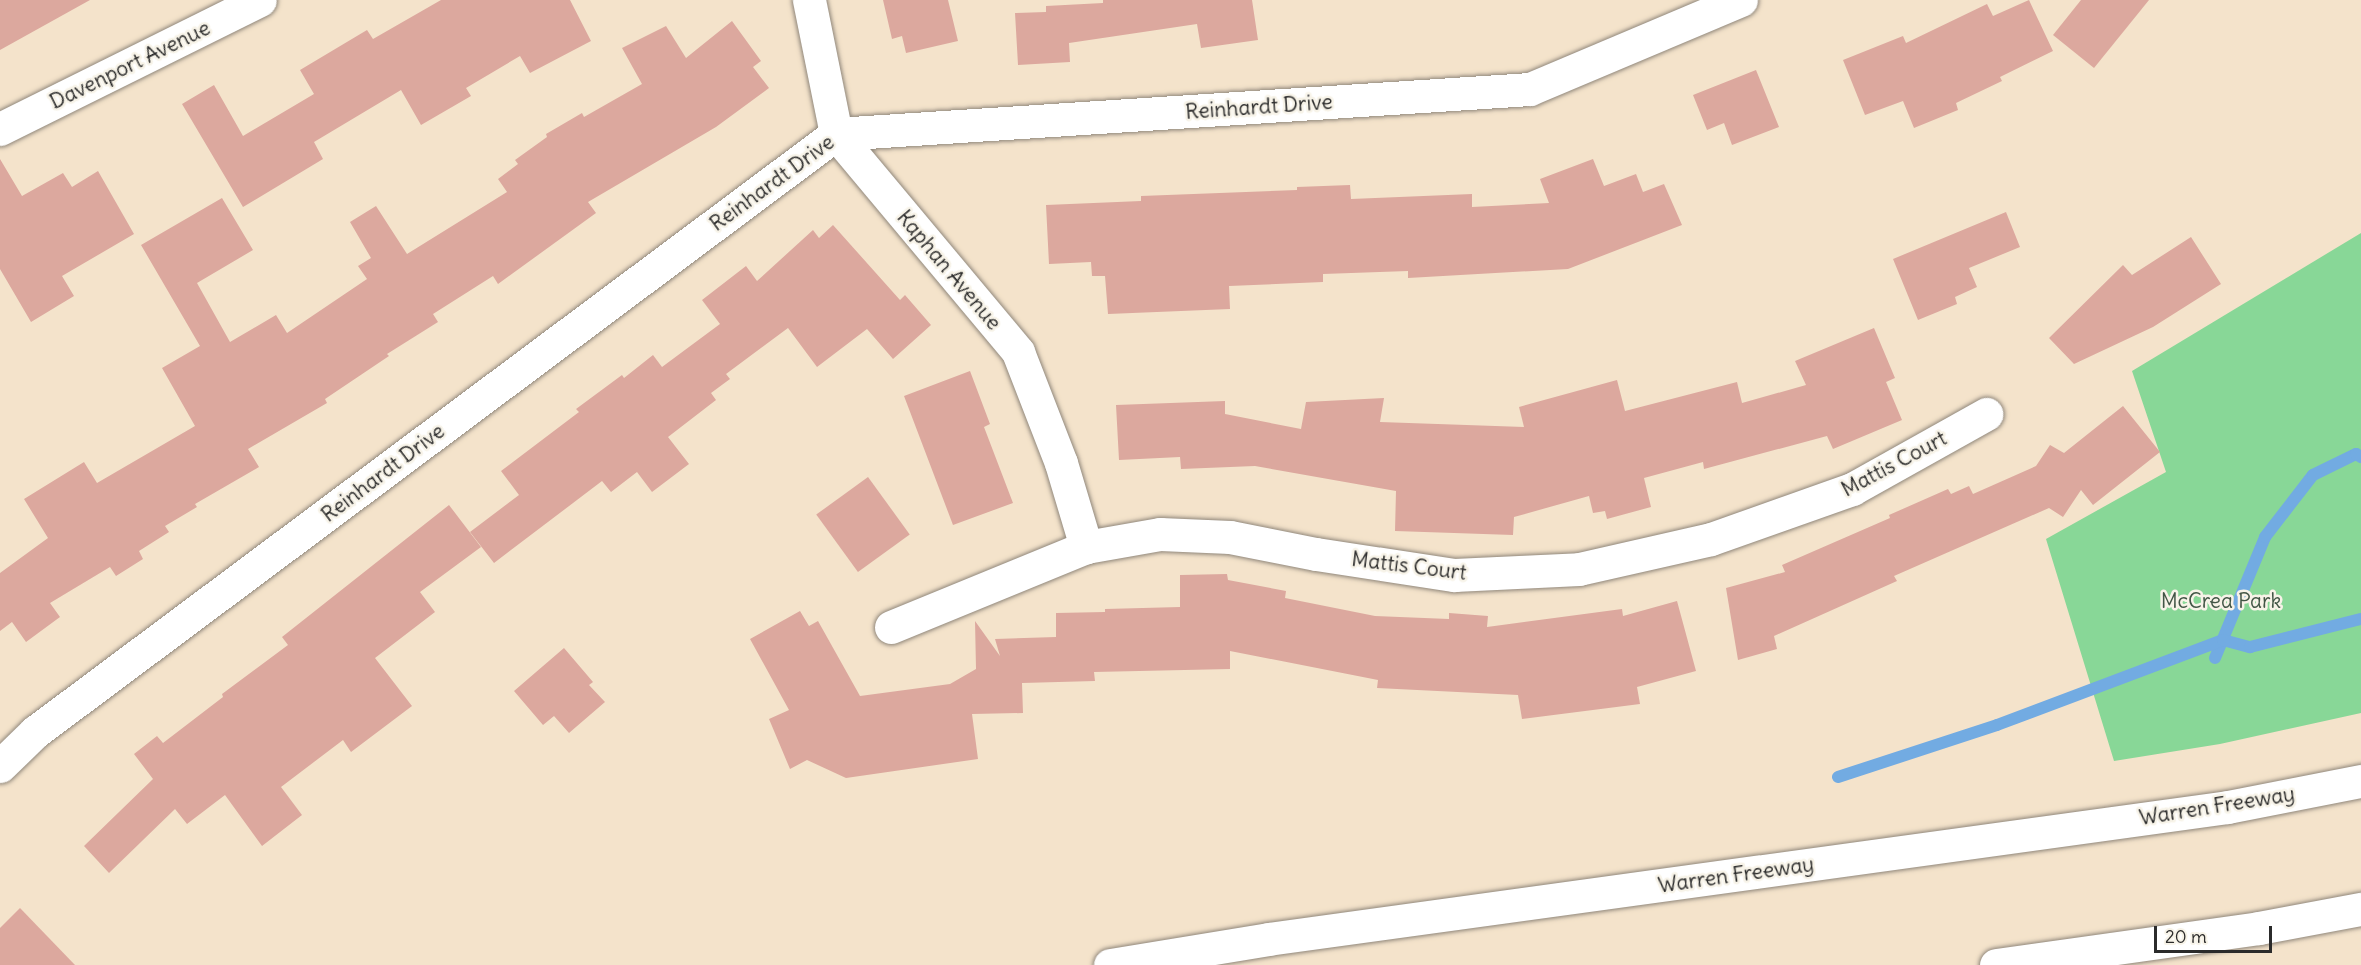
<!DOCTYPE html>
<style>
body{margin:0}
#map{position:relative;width:2361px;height:965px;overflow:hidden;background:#f4e3cb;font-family:Delius,sans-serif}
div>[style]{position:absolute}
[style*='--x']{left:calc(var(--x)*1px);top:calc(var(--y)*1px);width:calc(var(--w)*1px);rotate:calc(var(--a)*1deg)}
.green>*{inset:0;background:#88d797}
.stream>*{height:12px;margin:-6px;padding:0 6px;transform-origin:6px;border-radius:6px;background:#72abe2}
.building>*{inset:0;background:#dca89e;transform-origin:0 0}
.roads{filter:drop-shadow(0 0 2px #90877b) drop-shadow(0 0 2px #90877b)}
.minor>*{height:33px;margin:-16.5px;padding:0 16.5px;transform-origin:16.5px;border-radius:16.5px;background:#fff}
.highway>*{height:33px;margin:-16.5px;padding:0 16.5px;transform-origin:16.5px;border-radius:16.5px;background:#fff}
span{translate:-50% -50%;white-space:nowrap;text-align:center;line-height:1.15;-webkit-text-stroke:5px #f7f3e8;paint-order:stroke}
.street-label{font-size:21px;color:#2b2b2b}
.park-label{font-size:21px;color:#425646}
.scale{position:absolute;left:2154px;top:926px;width:118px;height:27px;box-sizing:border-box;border:3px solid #2b2b2b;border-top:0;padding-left:8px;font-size:18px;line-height:21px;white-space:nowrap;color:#2b2b2b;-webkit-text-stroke:4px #f7f3e8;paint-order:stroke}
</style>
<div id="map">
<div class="green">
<i style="clip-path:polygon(2361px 233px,2361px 713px,2220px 744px,2114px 761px,2046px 539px,2166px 472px,2132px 371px)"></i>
</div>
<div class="stream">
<i style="--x:2215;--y:658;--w:131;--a:-67.5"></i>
<i style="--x:2265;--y:537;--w:78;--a:-52.3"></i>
<i style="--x:2313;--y:475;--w:48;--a:-26"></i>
<i style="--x:2356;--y:454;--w:6;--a:31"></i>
<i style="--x:1838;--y:777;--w:167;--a:-18.1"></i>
<i style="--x:1997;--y:725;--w:241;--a:-20.6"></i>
<i style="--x:2223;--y:640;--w:28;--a:15"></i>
<i style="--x:2250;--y:647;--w:114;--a:-14.2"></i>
</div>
<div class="building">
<i style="clip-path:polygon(0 0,90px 0,0 50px)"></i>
<i style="clip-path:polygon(441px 0,570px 0,591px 41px,530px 73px,520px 56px,466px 88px,471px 96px,421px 125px,401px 90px,314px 142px,323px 159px,243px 207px,182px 104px,214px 85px,243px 136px,314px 94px,300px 70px,367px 30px,373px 39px)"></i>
<i style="clip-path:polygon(883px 0,948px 0,958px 41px,906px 53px,902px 36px,892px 39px)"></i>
<i style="clip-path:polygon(1103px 0,1252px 0,1258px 40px,1201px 48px,1197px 24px,1069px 43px,1070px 62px,1018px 65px,1015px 13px,1046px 12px,1046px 6px,1103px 3px)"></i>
<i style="clip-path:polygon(2029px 0,2053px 51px,2000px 77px,2002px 81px,1956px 103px,1958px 110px,1914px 128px,1903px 101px,1865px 115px,1843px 60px,1903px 36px,1906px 43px,1987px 4px,1993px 16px)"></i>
<i style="clip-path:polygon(2081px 0,2149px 0,2094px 68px,2053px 35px)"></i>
<i style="clip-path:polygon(732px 21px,761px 61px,753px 67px,769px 88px,716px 127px,588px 202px,596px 213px,498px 284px,493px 276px,433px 314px,438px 322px,387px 354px,389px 356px,325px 399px,327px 403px,248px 449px,259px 467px,195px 504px,197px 507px,165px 526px,169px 532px,139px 551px,143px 559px,116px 576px,110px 567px,50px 603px,60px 617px,26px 642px,12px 622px,0 631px,0 573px,48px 538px,24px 499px,84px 462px,97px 483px,195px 426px,162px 368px,200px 346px,141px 245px,222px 198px,253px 250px,197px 283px,230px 342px,276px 315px,287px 333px,367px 279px,358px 266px,371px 258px,350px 222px,376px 206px,407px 254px,507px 192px,498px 179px,518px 164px,515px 160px,547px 137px,546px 134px,582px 113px,584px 117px,642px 84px,622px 48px,666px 26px,686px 58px)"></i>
<i style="clip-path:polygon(1756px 70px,1779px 127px,1732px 145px,1724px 123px,1707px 130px,1693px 95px)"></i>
<i style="clip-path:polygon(0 159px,22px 196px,63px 173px,72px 187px,98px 171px,134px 234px,62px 276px,74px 296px,31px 322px,0 269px)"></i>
<i style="clip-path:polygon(1593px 159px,1604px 186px,1636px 174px,1643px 192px,1664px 184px,1682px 225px,1568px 269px,1408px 278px,1408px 271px,1323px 274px,1323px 282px,1229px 286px,1230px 309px,1108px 314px,1105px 276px,1092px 276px,1091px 262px,1049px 264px,1046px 205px,1141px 201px,1141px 196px,1297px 190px,1297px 187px,1350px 185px,1351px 199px,1472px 194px,1472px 207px,1549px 203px,1540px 179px)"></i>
<i style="clip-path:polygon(2006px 212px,2020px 247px,1969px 268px,1977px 287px,1955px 297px,1957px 304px,1918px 320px,1893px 259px)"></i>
<i style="clip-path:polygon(833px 225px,900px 300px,905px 295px,931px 325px,893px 359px,867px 329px,817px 367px,788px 328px,726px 374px,730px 379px,711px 393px,716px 400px,668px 437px,689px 464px,652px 492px,637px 472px,611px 492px,602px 481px,494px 563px,470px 532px,519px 495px,501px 471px,579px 412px,576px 409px,622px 375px,624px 378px,653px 355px,662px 367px,720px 324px,702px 300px,746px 266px,757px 281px,813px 230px,819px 238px)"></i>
<i style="clip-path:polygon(2191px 237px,2221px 284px,2153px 327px,2074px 364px,2049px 338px,2123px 265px,2132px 275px)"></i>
<i style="clip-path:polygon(1874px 328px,1895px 378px,1886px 382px,1902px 420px,1833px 449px,1827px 436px,1704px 469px,1703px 462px,1644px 478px,1651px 507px,1607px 519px,1605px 511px,1593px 513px,1589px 496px,1514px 517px,1513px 535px,1395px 531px,1396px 491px,1255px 466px,1181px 469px,1180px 457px,1119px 460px,1116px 405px,1225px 401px,1225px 414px,1301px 429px,1306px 402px,1384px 398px,1380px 422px,1524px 427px,1519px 407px,1617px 380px,1625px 411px,1737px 382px,1742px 403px,1806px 385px,1795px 361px)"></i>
<i style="clip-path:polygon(970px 371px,990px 424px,984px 427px,1013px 503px,953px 525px,904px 396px)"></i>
<i style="clip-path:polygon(2123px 406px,2160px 452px,2093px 505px,2081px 490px,2063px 517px,2049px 508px,1894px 576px,1897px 581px,1774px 636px,1777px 649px,1738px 660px,1726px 588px,1785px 572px,1782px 565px,1890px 518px,1889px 515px,1948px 489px,1951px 494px,1969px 486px,1973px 494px,2036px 466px,2050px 445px,2064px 453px)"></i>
<i style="left:868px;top:477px;width:71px;height:64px;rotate:54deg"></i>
<i style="clip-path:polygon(449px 505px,481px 547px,420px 592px,435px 612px,375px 658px,412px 706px,351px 752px,343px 740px,281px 787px,302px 815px,262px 846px,225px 795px,187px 824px,175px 809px,109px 873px,84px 846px,153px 779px,134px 754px,157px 736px,163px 743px,223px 697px,222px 694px,288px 645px,282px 637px)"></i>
<i style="clip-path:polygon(1227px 574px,1228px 580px,1286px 591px,1285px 598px,1375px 616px,1449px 619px,1449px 613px,1488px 616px,1487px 627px,1622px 609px,1623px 616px,1677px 601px,1696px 671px,1637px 687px,1640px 704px,1522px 719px,1518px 695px,1377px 688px,1378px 680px,1230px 651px,1230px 669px,1094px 672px,1095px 681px,1022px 683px,1023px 713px,972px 714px,978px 759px,846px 778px,807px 760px,790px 769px,769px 719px,789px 710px,750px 639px,800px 611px,809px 626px,818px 621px,860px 696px,950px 684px,976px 669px,975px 621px,1000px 656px,995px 639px,1056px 637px,1056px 613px,1105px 612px,1105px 609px,1180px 607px,1180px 575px)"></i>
<i style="clip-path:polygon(564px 648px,593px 682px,589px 685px,605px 702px,569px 733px,554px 716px,543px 725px,514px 691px)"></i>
<i style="clip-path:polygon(20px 908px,75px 965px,0 965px,0 928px)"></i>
</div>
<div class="roads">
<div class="minor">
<i style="--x:809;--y:0;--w:137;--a:78.6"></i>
<i style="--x:836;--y:134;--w:284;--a:50.1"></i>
<i style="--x:1018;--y:352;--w:119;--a:68.8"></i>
<i style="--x:1061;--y:463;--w:88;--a:73.4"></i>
<i style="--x:0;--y:129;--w:290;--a:-26.4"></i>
<i style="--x:891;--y:627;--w:211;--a:-22.3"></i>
<i style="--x:1086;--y:547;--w:75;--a:-10"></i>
<i style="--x:1160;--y:534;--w:70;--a:2.5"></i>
<i style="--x:1230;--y:537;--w:88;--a:11.2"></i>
<i style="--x:1316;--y:554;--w:140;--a:8.7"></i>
<i style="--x:1454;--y:575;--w:125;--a:-2.7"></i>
<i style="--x:1579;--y:569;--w:135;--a:-12.8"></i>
<i style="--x:1711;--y:539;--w:150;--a:-19.5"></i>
<i style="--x:1852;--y:489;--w:154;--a:-29.2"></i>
<i style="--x:0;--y:766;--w:49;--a:-44.2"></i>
<i style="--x:35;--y:732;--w:1000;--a:-36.74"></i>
<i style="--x:836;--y:134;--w:695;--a:-3.71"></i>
<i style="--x:1530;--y:89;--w:229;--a:-22.9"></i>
</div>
<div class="highway">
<i style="--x:1110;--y:965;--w:160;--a:-9.3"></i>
<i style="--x:1268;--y:939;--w:969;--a:-7.83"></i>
<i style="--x:2228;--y:807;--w:136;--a:-11.1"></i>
<i style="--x:1996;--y:965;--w:266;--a:-8"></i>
<i style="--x:2259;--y:928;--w:104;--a:-10.6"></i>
</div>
</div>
<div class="street-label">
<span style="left:130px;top:65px;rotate:-26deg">Davenport Avenue</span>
<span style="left:1259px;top:107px;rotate:-4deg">Reinhardt Drive</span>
<span style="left:772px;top:183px;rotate:-36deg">Reinhardt Drive</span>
<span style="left:949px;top:270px;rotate:50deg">Kaphan Avenue</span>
<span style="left:1894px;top:464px;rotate:-28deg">Mattis Court</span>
<span style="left:383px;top:473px;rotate:-37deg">Reinhardt Drive</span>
<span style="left:1409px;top:566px;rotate:7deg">Mattis Court</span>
<span style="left:2217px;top:806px;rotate:-9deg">Warren Freeway</span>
<span style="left:1736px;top:875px;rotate:-8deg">Warren Freeway</span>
</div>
<div class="park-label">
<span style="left:2221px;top:601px">McCrea Park</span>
</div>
<div class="scale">20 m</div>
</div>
